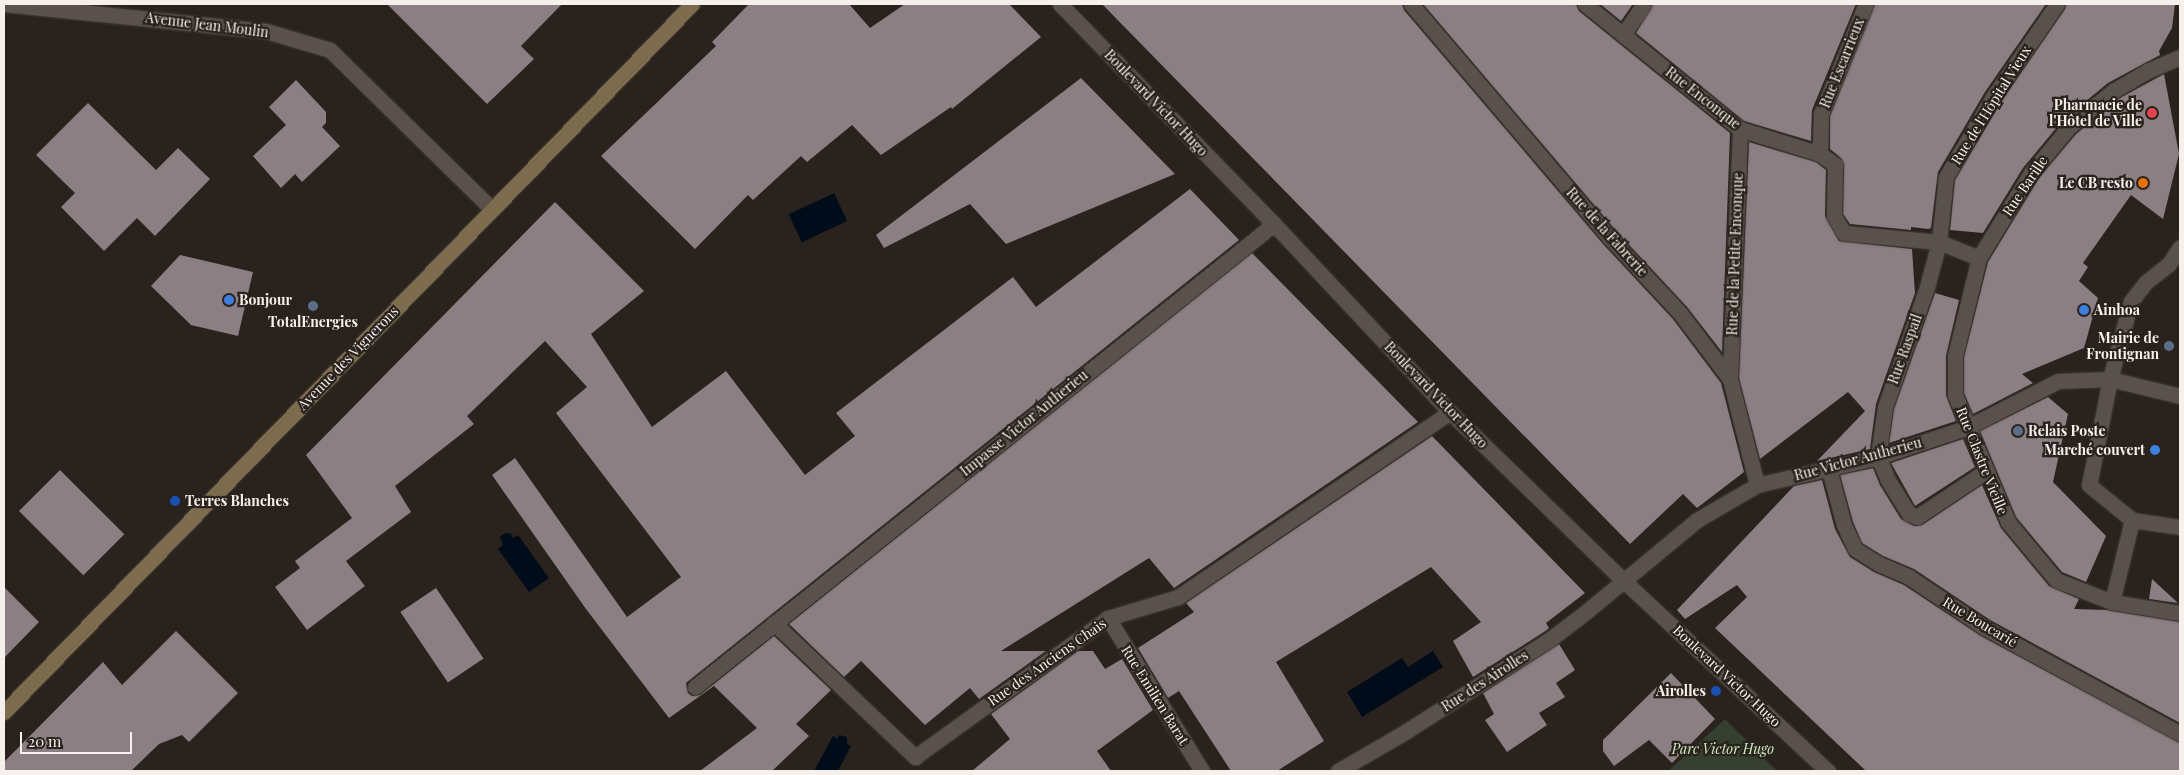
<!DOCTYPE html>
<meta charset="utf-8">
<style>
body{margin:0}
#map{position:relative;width:2184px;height:775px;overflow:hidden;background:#2a221d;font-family:"Playfair Display",serif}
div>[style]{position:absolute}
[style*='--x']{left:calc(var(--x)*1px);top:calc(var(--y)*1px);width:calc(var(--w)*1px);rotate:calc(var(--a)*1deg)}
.green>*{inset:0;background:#354031}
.water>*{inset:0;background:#000c1a;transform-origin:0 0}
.building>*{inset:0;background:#8b7f83;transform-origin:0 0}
.roads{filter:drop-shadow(0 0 1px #443d3a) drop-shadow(0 0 1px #443d3a)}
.minor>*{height:15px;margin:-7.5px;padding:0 7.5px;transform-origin:7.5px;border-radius:7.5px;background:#5a514c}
.secondary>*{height:15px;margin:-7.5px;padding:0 7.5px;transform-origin:7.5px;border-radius:7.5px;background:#7c6b4c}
.dots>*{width:14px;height:14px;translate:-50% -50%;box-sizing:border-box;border:2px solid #2a221d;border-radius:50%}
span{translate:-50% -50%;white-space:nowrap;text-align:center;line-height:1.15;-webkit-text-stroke:4.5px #2a221d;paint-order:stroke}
.street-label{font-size:14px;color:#f6f0ed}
.poi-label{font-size:14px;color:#f6f0ed;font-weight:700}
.right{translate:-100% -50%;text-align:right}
.left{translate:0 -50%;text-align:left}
.park-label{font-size:14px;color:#cdedbf;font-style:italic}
.frame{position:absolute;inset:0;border:5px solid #f6f0ed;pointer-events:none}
.scale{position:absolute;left:20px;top:732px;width:112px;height:22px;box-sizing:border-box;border:2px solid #f6f0ed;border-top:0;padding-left:6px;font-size:15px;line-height:18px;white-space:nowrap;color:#f6f0ed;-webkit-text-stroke:4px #2a221d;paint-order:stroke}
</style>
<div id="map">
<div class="green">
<i style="clip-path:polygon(1725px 719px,1777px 771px,1668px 771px)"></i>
</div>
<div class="water">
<i style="left:834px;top:193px;width:31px;height:50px;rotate:65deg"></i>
<i style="clip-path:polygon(505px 533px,510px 533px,513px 538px,518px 535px,549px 578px,529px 592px,498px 549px,503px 545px,500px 537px)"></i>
<i style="clip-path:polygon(1433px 651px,1443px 667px,1362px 717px,1347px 692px,1402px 658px,1408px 667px)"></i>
<i style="clip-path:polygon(839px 735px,847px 737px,847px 744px,851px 746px,838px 771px,814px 771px,833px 736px,837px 739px)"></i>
</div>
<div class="building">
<i style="clip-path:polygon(387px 4px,562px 4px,521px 46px,534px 59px,487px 104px)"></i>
<i style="clip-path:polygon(749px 4px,849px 4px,870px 28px,905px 4px,1009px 4px,1041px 37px,952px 109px,951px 107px,881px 155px,852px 125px,807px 162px,801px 156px,753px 200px,748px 195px,695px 249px,601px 156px,716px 46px,712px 42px)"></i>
<i style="clip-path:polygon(1102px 4px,1402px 4px,1404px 10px,1604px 245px,1673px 319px,1721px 383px,1744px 472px,1697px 508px,1683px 494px,1630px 544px)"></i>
<i style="clip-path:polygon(1423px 4px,1576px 4px,1579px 11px,1730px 133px,1722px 352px,1687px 307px,1618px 233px)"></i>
<i style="clip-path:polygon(1600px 4px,1633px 4px,1621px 21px)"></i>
<i style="clip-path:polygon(1653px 4px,1856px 4px,1812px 110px,1811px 141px,1744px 121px,1636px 33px)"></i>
<i style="clip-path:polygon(1875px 4px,2046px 4px,1985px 92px,1938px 172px,1931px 228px,1928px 229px,1911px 227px,1911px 230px,1850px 224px,1843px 214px,1844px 165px,1841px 158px,1830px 149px,1830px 116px)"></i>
<i style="clip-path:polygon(2066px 4px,2175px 4px,2172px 28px,2159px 51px,2160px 55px,2108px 83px,2062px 121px,2023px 168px,1983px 233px,1950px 230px,1955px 180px,2001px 102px,2065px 9px)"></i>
<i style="clip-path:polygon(2164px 74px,2179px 154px,2163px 219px,2131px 195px,2083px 263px,2088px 267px,2079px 281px,2098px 298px,2084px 348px,2022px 374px,2033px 383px,1973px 414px,1964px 393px,1964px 357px,1988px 262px,2039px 178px,2076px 134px,2118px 99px)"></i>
<i style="clip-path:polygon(1081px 78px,1175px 174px,1006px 244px,970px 204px,884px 248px,876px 235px)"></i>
<i style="clip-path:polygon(296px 80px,326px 112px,326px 123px,322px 127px,340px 146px,302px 182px,295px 174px,281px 188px,253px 156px,286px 125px,269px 107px)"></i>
<i style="clip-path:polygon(88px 103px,156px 170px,178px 148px,210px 179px,155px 236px,137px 218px,104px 251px,61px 207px,75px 193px,36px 155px)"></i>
<i style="clip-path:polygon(1749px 142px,1816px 162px,1826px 170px,1825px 216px,1839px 241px,1912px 249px,1915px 293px,1876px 404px,1870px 449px,1817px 461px,1865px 411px,1848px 392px,1760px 459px,1739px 378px)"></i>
<i style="clip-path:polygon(1190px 189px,1239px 240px,686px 683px,688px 693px,692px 696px,700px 695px,774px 636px,831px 690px,796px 724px,809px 736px,772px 771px,700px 771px,757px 728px,714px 686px,669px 718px,586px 609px,492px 475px,515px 458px,627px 617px,681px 577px,556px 413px,587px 387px,545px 341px,467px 416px,474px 424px,395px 486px,411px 512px,346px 561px,365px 586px,307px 630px,275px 587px,300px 568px,295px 561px,352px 518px,306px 455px,555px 202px,644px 291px,591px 334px,652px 427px,726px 371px,805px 475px,855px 436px,836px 413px,1013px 277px,1036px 307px)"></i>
<i style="clip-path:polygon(1252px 253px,1418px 422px,1174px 588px,1149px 558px,1001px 651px,1046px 651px,979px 699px,970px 688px,925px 725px,861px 661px,844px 677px,789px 624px)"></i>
<i style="clip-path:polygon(180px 255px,253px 272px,238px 336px,191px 325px,151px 286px)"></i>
<i style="clip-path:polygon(1935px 293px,1959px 300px,1946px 356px,1946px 395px,1956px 421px,1889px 443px,1894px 409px)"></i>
<i style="clip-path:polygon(2048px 397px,2068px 414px,2053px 482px,2106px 536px,2086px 582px,2062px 572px,2016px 517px,1980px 431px)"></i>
<i style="clip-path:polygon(1432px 436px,1585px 593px,1546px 623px,1549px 628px,1544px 632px,1473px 677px,1453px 641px,1481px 622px,1431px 567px,1276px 662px,1324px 741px,1277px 771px,1231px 771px,1179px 691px,1168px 698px,1138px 648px,1194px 612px,1186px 603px)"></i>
<i style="clip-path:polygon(1963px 439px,1975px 467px,1915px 506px,1891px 463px)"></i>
<i style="clip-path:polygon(1873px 468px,1880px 485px,1901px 519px,1914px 526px,1922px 525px,1982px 485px,2001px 528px,2049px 586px,2079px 599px,2074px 609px,2107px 610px,2180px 622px,2180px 723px,1990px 620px,1914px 569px,1883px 556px,1862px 543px,1853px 522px,1840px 475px)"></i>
<i style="left:60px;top:470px;width:91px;height:58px;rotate:45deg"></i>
<i style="clip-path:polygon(1822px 480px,1835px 529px,1850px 557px,1874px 572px,1904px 585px,1981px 636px,2180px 743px,2180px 771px,1866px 771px,1715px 628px,1747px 597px,1737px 585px,1685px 619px,1677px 610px,1794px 486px)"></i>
<i style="clip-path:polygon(2152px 579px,2178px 603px,2149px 599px)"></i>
<i style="clip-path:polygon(4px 587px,39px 622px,4px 658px)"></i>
<i style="left:436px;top:588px;width:85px;height:43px;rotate:56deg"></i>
<i style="clip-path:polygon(176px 631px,238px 693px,189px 742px,182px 735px,159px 744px,131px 771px,4px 771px,4px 762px,103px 662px,122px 685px)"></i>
<i style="clip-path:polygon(1559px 644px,1575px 670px,1556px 683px,1565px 697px,1539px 713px,1547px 725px,1507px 752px,1485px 720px,1494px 714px,1483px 693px)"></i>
<i style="clip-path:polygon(1078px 651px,1093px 651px,1105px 669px,1122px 659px,1153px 710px,1097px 751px,1111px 771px,972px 771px,1010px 739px,991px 714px)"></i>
<i style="clip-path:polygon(1671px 673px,1715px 719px,1672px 763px,1649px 740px,1614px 766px,1603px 751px,1603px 740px)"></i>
</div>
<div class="roads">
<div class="minor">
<i style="--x:4;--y:4;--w:263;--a:5.9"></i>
<i style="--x:266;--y:31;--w:67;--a:16.5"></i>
<i style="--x:330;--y:50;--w:227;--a:44.5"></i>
<i style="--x:1060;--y:4;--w:307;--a:45.8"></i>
<i style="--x:1274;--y:224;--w:258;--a:46.9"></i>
<i style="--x:1450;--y:412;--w:243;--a:44.2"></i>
<i style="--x:1624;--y:581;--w:279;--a:43"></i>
<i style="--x:1411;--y:4;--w:309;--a:49.6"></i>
<i style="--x:1611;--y:239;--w:101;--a:47"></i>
<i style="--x:1680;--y:313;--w:83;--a:52.9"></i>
<i style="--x:1730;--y:379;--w:109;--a:75.7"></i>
<i style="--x:1585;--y:4;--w:199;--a:38.9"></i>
<i style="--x:1740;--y:129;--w:84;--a:17.4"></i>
<i style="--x:1820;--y:154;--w:19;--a:36"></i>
<i style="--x:1835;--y:165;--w:51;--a:91.1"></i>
<i style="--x:1834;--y:216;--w:20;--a:60"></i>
<i style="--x:1844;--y:233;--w:95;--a:5.4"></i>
<i style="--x:1939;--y:242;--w:43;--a:21.8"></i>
<i style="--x:1623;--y:35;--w:37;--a:-56"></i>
<i style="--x:2180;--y:57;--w:34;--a:157"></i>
<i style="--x:2149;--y:70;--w:42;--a:149.7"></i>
<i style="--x:2113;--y:91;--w:57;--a:140.7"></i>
<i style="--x:2069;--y:127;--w:60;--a:129.6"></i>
<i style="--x:2031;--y:173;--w:100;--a:121.5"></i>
<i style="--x:1979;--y:258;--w:101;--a:103.8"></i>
<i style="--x:1955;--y:356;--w:39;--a:90"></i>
<i style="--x:1955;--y:395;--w:138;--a:67.3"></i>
<i style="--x:2008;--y:522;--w:75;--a:50.4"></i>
<i style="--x:2056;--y:580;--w:60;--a:21.4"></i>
<i style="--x:2112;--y:602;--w:69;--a:9.2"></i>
<i style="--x:1820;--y:154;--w:40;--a:-88.6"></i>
<i style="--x:1821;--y:114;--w:119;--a:-67.8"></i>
<i style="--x:2180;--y:247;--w:20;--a:123"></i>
<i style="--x:2169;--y:264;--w:29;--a:142"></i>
<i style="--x:2146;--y:282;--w:24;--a:128"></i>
<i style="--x:2131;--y:301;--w:81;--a:105.1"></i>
<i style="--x:2110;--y:379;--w:72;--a:13.7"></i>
<i style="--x:1730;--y:379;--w:250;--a:-87.7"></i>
<i style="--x:1829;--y:469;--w:58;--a:75"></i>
<i style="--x:1844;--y:525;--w:26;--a:65"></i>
<i style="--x:1855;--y:549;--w:28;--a:32"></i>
<i style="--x:1879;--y:564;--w:33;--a:23"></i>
<i style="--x:1909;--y:577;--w:92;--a:33.9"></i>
<i style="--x:1985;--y:628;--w:222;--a:28.5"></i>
<i style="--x:1986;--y:471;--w:83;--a:146.3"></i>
<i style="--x:1917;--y:517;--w:9;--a:-159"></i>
<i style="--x:1909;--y:514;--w:40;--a:-122"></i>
<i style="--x:1888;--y:480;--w:25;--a:-113"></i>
<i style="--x:1878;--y:457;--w:50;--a:-82"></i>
<i style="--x:1885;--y:407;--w:127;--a:-70.7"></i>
<i style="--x:1927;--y:287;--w:47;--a:-75.1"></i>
<i style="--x:1939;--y:242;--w:65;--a:-83.9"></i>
<i style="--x:1946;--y:177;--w:93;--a:-59.6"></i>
<i style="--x:1993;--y:97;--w:113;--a:-55.5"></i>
<i style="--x:2112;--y:602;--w:84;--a:-76.3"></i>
<i style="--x:1108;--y:618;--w:180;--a:58.4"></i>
<i style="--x:774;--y:623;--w:195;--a:43.5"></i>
<i style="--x:915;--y:757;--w:238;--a:-35.8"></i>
<i style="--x:1108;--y:618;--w:73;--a:-16.7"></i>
<i style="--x:1178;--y:597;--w:329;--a:-34.2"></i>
<i style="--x:695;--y:687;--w:741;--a:-38.65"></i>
<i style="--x:1338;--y:771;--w:78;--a:-30.2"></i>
<i style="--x:1405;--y:732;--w:171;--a:-32.6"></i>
<i style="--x:1549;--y:640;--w:48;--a:-37.3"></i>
<i style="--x:1587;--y:611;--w:143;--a:-39.6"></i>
<i style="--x:1697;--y:520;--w:69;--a:-30.3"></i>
<i style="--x:1757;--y:485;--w:124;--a:-13"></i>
<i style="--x:1878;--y:457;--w:95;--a:-18.4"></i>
<i style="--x:1968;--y:427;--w:101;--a:-27.1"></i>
<i style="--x:2058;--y:381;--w:52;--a:-2.2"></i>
<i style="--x:2110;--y:379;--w:108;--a:101.2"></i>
<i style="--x:2089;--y:485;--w:55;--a:39.1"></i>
<i style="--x:2132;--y:520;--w:49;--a:8.3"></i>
</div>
<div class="secondary">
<i style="--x:4;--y:712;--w:987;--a:-45.82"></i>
</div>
</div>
<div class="dots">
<i style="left:2152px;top:113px;background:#e0444e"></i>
<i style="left:2143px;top:183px;background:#e8710a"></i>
<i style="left:229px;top:300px;background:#3f7fe0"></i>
<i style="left:313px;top:306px;background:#5c6f8a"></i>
<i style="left:2084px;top:310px;background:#3f7fe0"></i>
<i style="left:2169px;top:346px;background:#5c6f8a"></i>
<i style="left:2018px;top:431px;background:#5c6f8a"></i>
<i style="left:2155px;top:450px;background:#3f7fe0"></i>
<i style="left:175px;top:501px;background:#1a4fb4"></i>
<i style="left:1716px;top:691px;background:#1a4fb4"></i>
</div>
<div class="street-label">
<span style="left:207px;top:25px;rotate:7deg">Avenue Jean Moulin</span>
<span style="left:1842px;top:63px;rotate:-68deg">Rue Escarrieux</span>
<span style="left:1703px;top:98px;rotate:38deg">Rue Enconque</span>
<span style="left:1156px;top:103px;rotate:46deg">Boulevard Victor Hugo</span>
<span style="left:1991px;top:105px;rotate:-58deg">Rue de l'Hôpital Vieux</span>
<span style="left:2025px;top:186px;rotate:-56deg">Rue Barille</span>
<span style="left:1607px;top:232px;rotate:48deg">Rue de la Fabrerie</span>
<span style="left:1735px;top:254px;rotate:-88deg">Rue de la Petite Enconque</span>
<span style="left:1905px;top:349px;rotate:-70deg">Rue Raspail</span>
<span style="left:348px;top:358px;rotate:-46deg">Avenue des Vignerons</span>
<span style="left:1436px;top:395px;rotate:46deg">Boulevard Victor Hugo</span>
<span style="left:1024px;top:423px;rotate:-39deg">Impasse Victor Antherieu</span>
<span style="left:1858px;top:459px;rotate:-15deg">Rue Victor Antherieu</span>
<span style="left:1982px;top:461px;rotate:68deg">Rue Clastre Vieille</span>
<span style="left:1980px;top:622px;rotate:31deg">Rue Boucarié</span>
<span style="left:1047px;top:662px;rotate:-35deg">Rue des Anciens Chais</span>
<span style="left:1727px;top:676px;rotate:43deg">Boulevard Victor Hugo</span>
<span style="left:1485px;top:681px;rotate:-33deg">Rue des Airolles</span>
<span style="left:1155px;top:695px;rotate:58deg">Rue Emilien Barat</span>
</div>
<div class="poi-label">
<span class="right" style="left:2142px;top:113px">Pharmacie de<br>l'Hôtel de Ville</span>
<span class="right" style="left:2133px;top:183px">Le CB resto</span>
<span class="left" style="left:239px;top:300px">Bonjour</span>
<span class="left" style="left:2094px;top:310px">Ainhoa</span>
<span style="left:313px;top:322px">TotalEnergies</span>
<span class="right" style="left:2159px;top:346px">Mairie de<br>Frontignan</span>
<span class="left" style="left:2028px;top:431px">Relais Poste</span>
<span class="right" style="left:2145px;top:450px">Marché couvert</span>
<span class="left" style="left:185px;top:501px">Terres Blanches</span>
<span class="right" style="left:1706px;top:691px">Airolles</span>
</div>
<div class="park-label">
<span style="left:1723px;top:749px">Parc Victor Hugo</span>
</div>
<div class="frame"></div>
<div class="scale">20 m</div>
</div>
